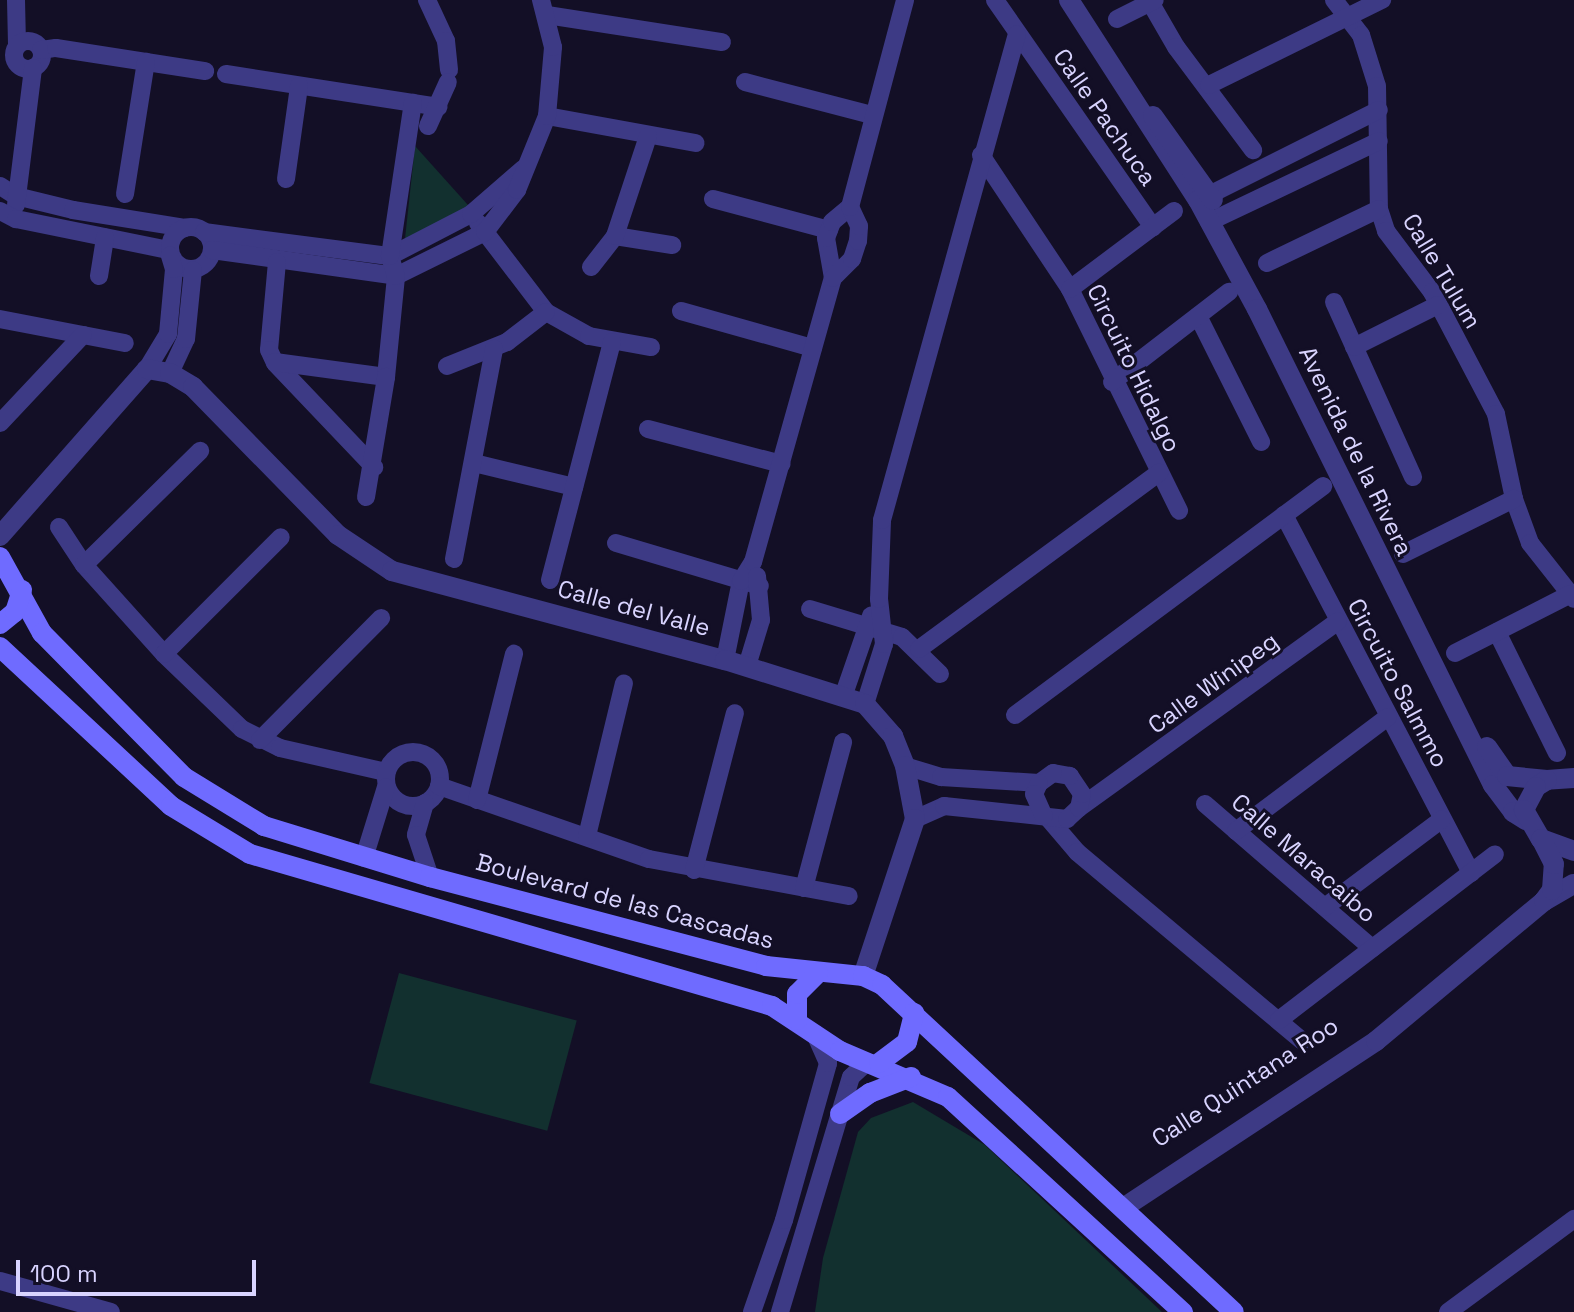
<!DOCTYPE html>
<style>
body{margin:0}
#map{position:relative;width:1574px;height:1312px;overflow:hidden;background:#130f26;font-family:"Space Grotesk",sans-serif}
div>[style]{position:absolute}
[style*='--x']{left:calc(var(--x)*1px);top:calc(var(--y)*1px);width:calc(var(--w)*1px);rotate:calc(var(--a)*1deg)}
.green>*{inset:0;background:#12302f;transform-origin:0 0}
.minor>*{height:18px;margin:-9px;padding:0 9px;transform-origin:9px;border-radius:9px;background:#3d3a85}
.minor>.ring{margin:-9px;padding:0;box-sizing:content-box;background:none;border:18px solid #3d3a85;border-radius:50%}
.tertiary>*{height:20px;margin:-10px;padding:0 10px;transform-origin:10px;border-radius:10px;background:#3d3a85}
.secondary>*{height:20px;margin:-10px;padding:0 10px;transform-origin:10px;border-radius:10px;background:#6f6bff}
span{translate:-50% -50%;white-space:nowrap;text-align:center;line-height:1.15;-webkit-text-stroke:6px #130f26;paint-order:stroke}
.street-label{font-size:24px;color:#d9d4ff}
.scale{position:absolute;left:16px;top:1260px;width:240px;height:36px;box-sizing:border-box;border:4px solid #d9d4ff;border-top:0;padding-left:10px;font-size:24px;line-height:28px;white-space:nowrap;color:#d9d4ff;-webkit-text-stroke:6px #130f26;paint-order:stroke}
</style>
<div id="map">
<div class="green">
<i style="clip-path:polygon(415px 146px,477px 215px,404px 248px)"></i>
<i style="left:399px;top:973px;width:184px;height:114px;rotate:15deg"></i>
<i style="clip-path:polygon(913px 1102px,985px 1145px,1162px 1312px,815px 1312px,823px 1258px,858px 1132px,871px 1118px)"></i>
</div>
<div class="minor">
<i style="--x:16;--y:0;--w:45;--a:88.7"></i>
<i style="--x:427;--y:0;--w:45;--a:65.1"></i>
<i style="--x:446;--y:41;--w:29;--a:84"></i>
<i style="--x:995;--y:0;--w:277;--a:55.2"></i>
<i style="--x:1334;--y:0;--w:44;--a:52.4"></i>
<i style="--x:1361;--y:35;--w:53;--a:72.6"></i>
<i style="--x:1377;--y:86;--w:123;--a:89.1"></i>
<i style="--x:1379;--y:209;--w:23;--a:72"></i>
<i style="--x:1386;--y:231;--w:76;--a:53"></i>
<i style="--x:1432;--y:292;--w:138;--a:62.3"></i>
<i style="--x:1496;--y:414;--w:87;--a:78"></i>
<i style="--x:1514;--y:499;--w:47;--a:70"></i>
<i style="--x:1530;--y:543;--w:71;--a:51.8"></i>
<i style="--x:1150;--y:2;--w:52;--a:60"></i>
<i style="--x:1176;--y:47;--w:129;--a:53.2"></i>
<i style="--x:547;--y:15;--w:177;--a:8.8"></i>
<i style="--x:1117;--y:19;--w:42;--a:-26.6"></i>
<i class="ring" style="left:14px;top:41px;width:10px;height:10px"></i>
<i style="--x:41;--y:50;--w:15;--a:-8"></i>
<i style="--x:56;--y:48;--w:151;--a:8.8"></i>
<i style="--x:226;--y:74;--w:215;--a:8.8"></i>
<i style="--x:745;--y:82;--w:131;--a:14.6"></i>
<i style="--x:1209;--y:85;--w:193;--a:-26.2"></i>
<i style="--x:547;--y:116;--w:151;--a:10.3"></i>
<i style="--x:428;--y:126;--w:48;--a:-65.6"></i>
<i style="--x:981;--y:155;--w:161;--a:56.4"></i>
<i style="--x:1070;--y:289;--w:247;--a:63.8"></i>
<i style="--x:286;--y:179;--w:94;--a:-82"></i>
<i style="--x:0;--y:186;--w:19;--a:32"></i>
<i style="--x:16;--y:196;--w:59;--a:13.8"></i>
<i style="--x:73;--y:210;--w:113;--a:9.1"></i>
<i style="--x:125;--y:194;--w:134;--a:-81"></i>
<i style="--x:713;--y:199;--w:120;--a:15"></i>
<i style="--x:1199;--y:200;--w:201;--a:-26.6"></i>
<i style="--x:16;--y:205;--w:138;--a:-82.9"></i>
<i style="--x:0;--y:211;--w:18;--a:27"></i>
<i style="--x:16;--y:219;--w:156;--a:11.5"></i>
<i style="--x:1209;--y:222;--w:188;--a:-25.5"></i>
<i style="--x:478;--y:223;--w:112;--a:52.6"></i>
<i style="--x:546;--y:312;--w:49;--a:29.2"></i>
<i style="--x:589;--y:336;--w:63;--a:10.1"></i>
<i class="ring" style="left:170px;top:227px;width:24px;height:24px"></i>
<i style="--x:204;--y:232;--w:188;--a:7.4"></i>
<i style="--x:390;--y:256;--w:91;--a:-27.4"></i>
<i style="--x:471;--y:214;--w:69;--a:-40.9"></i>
<i style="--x:615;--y:236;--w:58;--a:9"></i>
<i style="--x:212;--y:250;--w:186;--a:8"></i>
<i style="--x:396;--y:276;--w:99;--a:-26.3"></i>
<i style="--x:485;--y:232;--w:53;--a:-52.7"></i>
<i style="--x:517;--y:190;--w:80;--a:-67.9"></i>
<i style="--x:547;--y:116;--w:69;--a:-85"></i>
<i style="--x:553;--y:47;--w:49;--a:-104.3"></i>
<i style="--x:277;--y:262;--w:88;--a:95.2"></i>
<i style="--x:269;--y:350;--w:14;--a:65"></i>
<i style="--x:275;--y:363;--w:144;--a:46.4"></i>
<i style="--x:1267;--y:263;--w:124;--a:-25.7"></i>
<i style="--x:591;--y:267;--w:39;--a:-52"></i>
<i style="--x:615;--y:236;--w:105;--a:-71.7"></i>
<i style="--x:99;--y:276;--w:39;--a:-81"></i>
<i style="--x:833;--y:278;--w:41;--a:-99.9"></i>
<i style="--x:826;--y:238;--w:17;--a:-69"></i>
<i style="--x:832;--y:222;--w:23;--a:-40"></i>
<i style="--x:1070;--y:289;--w:130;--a:-36.9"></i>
<i style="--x:1334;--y:302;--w:192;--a:65.7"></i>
<i style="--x:681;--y:311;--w:137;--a:15.7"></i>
<i style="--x:1198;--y:316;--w:141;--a:63.4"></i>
<i style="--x:0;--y:319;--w:127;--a:10.9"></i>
<i style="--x:1354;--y:347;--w:94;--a:-26.6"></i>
<i style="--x:275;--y:362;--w:112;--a:7.7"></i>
<i style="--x:386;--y:377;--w:101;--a:-84.3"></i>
<i style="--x:396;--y:276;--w:21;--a:-107"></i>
<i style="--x:390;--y:256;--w:155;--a:-81.5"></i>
<i style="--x:447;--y:366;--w:65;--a:-21.8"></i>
<i style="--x:507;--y:342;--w:49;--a:-37.6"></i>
<i style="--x:147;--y:369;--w:41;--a:-59"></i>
<i style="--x:168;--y:334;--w:65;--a:-84.7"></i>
<i style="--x:174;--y:269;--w:14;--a:-107"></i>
<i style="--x:170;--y:373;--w:38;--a:-65"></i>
<i style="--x:186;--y:339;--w:69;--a:-84.2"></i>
<i style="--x:1112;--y:382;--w:148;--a:-37.6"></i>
<i style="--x:0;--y:423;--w:121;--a:-46.7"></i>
<i style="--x:648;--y:429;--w:138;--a:14.7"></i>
<i style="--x:474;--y:463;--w:103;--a:13.5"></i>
<i style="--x:366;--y:497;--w:122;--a:-80.5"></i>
<i style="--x:1284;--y:515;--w:404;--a:62.4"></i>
<i style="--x:59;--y:527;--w:45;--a:56.7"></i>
<i style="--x:84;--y:565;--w:120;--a:48"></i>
<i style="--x:164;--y:654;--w:108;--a:43.9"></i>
<i style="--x:242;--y:729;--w:42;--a:26.6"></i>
<i style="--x:280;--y:748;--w:109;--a:12.8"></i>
<i style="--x:616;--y:543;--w:150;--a:16.6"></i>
<i style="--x:1403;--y:554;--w:124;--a:-26.4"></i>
<i style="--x:454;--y:559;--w:214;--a:-79.2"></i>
<i style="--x:84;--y:565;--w:163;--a:-44.5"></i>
<i style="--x:550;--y:580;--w:246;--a:-75.4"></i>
<i style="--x:810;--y:609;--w:96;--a:16.9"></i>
<i style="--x:902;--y:637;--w:53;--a:44.2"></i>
<i style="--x:1497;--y:632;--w:135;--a:63.6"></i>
<i style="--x:919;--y:649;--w:298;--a:-36.3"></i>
<i style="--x:1455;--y:653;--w:128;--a:-27"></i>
<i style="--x:164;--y:654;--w:165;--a:-45"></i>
<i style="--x:725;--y:660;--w:81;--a:-78.6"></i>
<i style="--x:741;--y:581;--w:22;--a:-58"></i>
<i style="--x:753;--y:562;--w:295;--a:-74.3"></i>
<i style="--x:833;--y:278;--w:27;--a:-45"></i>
<i style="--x:852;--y:259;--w:19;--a:-72"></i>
<i style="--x:858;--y:241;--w:15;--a:-86"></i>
<i style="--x:859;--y:226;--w:21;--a:-115"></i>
<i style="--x:850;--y:207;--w:214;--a:-75.1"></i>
<i style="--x:747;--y:666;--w:48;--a:-73.1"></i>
<i style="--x:761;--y:620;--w:44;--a:-95.2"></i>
<i style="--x:844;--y:694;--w:83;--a:-70.9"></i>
<i style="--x:865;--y:704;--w:63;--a:-72.4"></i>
<i style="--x:884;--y:644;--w:45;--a:-96.3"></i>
<i style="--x:879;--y:599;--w:79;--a:-87.8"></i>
<i style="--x:882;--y:520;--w:504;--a:-74.48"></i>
<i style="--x:1015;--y:715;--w:384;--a:-36.6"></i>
<i style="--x:260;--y:740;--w:172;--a:-45.2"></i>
<i class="ring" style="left:386px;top:752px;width:36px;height:36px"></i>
<i style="--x:905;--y:766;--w:38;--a:17"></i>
<i style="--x:941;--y:777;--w:98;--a:3.5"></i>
<i style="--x:439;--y:786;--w:222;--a:19.2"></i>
<i style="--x:649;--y:859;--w:203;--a:10.5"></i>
<i style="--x:477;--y:800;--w:151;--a:-75.8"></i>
<i style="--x:425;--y:803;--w:33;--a:106"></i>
<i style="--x:416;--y:835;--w:44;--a:71.6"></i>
<i style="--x:1205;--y:804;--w:221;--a:40.8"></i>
<i style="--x:1079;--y:808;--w:319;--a:-35.8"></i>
<i style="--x:1048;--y:818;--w:45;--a:49.5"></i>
<i style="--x:1077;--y:852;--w:294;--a:40"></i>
<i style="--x:915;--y:819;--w:32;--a:-24"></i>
<i style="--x:944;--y:806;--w:124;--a:6"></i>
<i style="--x:1067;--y:819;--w:16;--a:-43"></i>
<i style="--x:1079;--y:808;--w:14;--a:-78"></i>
<i style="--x:1082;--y:794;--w:22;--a:-124"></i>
<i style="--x:1070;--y:776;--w:17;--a:-170"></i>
<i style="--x:1053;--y:773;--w:17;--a:144"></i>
<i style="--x:1039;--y:783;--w:12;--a:114"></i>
<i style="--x:1034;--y:794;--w:24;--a:66"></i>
<i style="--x:1236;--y:831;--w:190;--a:-36.9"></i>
<i style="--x:587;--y:836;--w:157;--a:-76.4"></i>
<i style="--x:364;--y:858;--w:74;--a:-72.8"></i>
<i style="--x:694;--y:870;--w:162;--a:-75.4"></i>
<i style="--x:804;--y:888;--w:151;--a:-75"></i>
<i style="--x:1325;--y:907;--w:146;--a:-36.9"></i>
<i style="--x:1279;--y:1020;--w:272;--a:-37.5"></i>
<i style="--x:0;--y:1281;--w:115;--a:15.6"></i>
<i style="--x:752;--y:1312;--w:97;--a:-70.8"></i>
<i style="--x:784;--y:1220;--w:163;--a:-74.3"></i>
<i style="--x:828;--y:1063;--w:32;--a:-114"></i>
<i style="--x:780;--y:1312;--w:245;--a:-73.2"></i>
<i style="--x:851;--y:1077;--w:22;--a:-43"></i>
<i style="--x:1448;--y:1312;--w:157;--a:-36.4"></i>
</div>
<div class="tertiary">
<i style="--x:1069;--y:0;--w:238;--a:57.2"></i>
<i style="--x:1198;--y:200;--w:124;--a:61.6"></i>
<i style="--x:1257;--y:309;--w:531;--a:63.63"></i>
<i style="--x:1493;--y:785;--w:34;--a:53"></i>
<i style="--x:1513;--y:812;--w:15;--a:32"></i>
<i style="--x:1153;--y:116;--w:103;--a:54.5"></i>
<i style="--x:0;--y:536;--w:222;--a:-48.6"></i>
<i style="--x:147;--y:369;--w:23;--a:10"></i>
<i style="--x:170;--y:373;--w:27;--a:31"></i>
<i style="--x:193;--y:387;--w:207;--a:45.6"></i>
<i style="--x:338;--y:535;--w:65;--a:33.7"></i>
<i style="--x:392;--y:571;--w:345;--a:15"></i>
<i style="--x:725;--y:660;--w:147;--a:17.4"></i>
<i style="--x:865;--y:704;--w:43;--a:48.8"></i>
<i style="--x:893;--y:736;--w:32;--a:68"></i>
<i style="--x:905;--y:766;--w:54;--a:79.3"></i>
<i style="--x:915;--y:819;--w:165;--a:108.3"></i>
<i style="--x:1487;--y:747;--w:35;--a:55"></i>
<i style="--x:1507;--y:776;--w:40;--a:5.7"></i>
<i style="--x:1574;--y:778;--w:27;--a:176"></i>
<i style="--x:1547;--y:780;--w:13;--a:148"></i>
<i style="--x:1536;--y:787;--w:26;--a:118"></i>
<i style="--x:1524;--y:810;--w:34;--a:60"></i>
<i style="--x:1541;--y:839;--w:35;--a:20"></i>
<i style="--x:1544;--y:901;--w:34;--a:-30"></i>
<i style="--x:1123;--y:1208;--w:303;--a:-33.4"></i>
<i style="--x:1376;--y:1041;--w:219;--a:-39.8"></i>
<i style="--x:1544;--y:901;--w:14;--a:-54"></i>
<i style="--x:1552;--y:890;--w:26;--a:-86"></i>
<i style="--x:1554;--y:864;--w:28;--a:-117"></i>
</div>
<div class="secondary">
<i style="--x:0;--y:557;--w:87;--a:61.1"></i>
<i style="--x:42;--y:633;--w:202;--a:45.4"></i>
<i style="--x:184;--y:777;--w:94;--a:31.5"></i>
<i style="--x:264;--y:826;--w:174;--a:17.1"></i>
<i style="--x:430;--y:877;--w:348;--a:14.8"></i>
<i style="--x:766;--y:966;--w:98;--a:5.9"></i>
<i style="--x:863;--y:976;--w:21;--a:25"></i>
<i style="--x:882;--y:985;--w:480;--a:42.9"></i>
<i style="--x:0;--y:624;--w:19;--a:-39"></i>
<i style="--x:15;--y:612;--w:23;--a:-72"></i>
<i style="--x:0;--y:647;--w:233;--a:42.9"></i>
<i style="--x:171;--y:806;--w:92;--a:31.3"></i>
<i style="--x:250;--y:854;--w:544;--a:16.23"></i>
<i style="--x:772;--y:1006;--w:82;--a:33.5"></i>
<i style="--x:840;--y:1051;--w:117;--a:23.1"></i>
<i style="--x:948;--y:1097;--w:319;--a:42.5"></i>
<i style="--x:797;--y:1020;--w:26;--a:-90"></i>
<i style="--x:797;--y:994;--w:30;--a:-45"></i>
<i style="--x:879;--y:1063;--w:35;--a:-37"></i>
<i style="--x:907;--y:1042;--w:30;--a:-76"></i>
<i style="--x:840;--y:1114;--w:37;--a:-35"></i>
<i style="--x:870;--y:1093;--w:44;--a:-21.3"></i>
</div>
<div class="street-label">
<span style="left:1105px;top:117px;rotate:55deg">Calle Pachuca</span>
<span style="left:1442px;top:271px;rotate:59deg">Calle Tulum</span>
<span style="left:1134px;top:368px;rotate:64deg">Circuito Hidalgo</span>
<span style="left:1356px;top:451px;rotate:64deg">Avenida de la Rivera</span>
<span style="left:634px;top:608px;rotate:15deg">Calle del Valle</span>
<span style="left:1213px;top:683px;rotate:-36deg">Calle Winipeg</span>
<span style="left:1398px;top:683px;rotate:62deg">Circuito Salmmo</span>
<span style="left:1304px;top:858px;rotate:41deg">Calle Maracaibo</span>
<span style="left:625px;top:901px;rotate:15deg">Boulevard de las Cascadas</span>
<span style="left:1245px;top:1082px;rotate:-33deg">Calle Quintana Roo</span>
</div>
<div class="scale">100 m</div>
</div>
